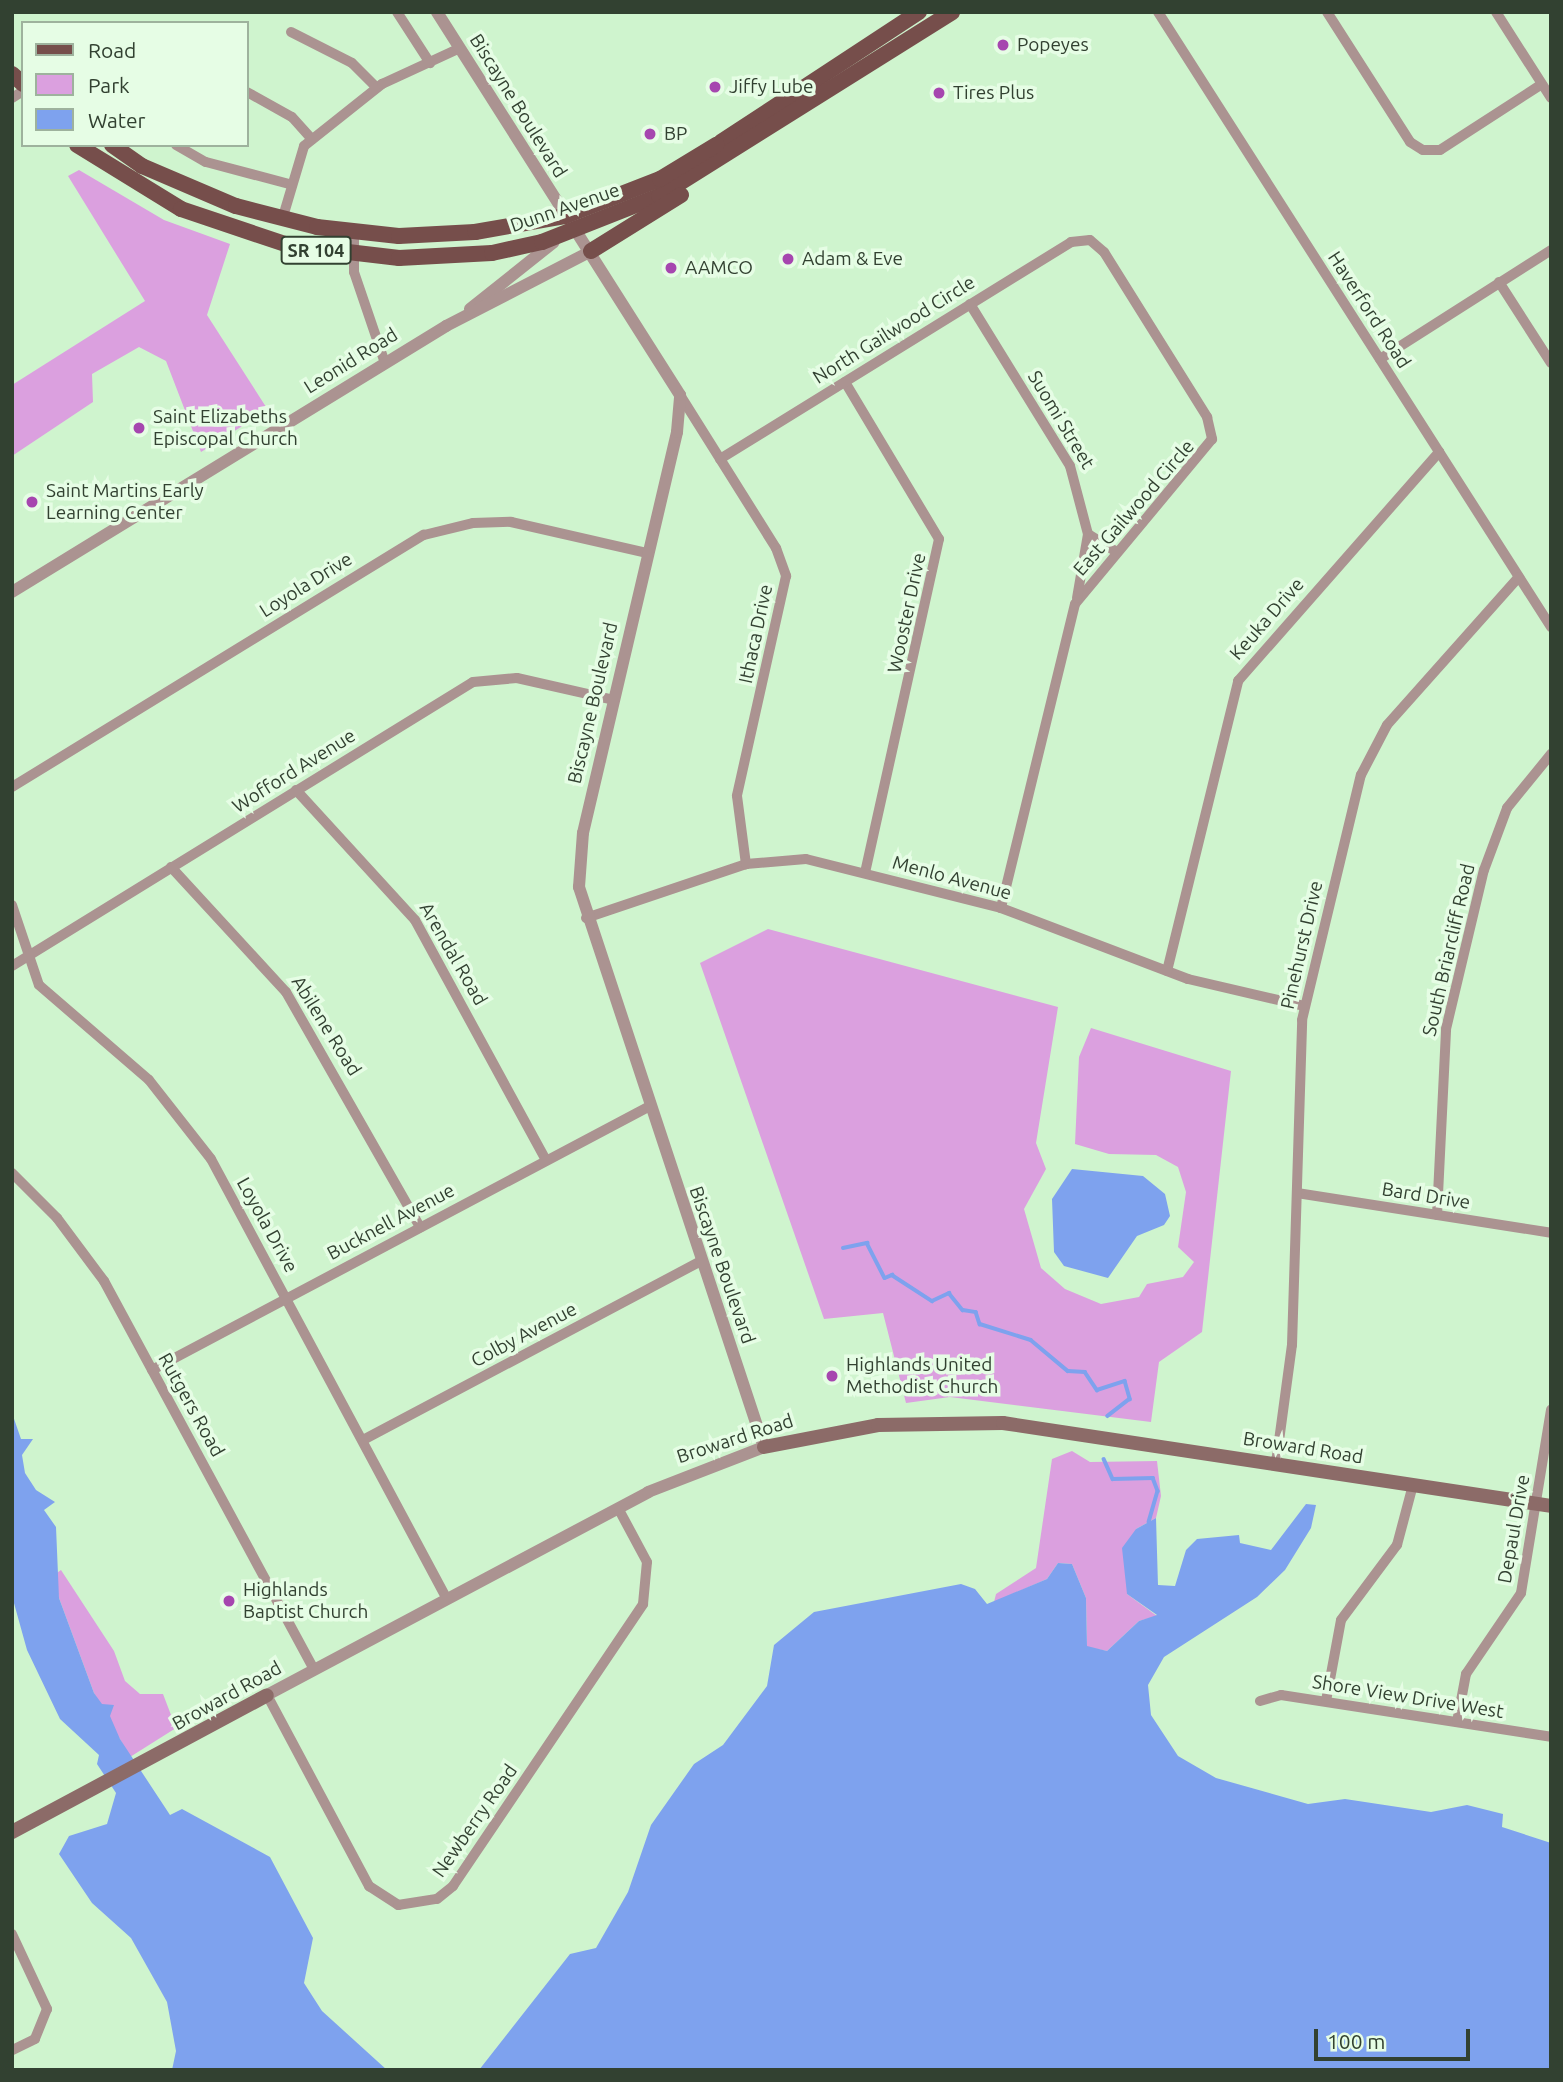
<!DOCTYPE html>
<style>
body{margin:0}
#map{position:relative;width:1563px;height:2082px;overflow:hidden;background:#cff4ce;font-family:Ubuntu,sans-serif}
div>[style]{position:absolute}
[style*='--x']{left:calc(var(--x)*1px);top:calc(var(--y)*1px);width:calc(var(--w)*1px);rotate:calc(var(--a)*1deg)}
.green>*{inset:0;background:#dba0df}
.water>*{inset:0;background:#7ea2ee}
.stream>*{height:3.5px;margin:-1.75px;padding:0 1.75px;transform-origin:1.75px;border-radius:1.75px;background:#7ea2ee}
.minor>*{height:10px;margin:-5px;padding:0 5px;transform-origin:5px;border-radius:5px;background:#ab9391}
.tertiary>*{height:12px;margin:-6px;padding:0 6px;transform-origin:6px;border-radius:6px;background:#ab9391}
.secondary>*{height:14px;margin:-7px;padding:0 7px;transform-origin:7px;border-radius:7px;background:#8c6b68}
.primary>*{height:16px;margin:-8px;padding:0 8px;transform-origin:8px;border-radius:8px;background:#764e4b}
.dots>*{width:19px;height:19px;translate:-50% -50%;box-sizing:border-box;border:4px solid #e6fde5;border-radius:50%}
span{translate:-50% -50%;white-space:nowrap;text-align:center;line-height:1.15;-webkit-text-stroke:7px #e6fde5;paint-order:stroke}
.shield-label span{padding:2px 5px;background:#e6fde5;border:2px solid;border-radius:5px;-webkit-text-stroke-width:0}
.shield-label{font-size:18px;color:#324131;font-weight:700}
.poi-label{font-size:19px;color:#324131}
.left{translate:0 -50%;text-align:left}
.street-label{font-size:19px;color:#324131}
.frame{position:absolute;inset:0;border:14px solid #324131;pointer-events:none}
.legend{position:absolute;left:21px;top:21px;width:228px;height:126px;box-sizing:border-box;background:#e6fde5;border:2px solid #9eb29d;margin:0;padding:9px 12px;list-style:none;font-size:21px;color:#324131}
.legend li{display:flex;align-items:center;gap:14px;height:35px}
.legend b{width:35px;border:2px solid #9eb29d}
.scale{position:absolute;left:1314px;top:2029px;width:156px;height:32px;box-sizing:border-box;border:4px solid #324131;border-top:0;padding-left:9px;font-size:21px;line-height:24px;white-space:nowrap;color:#324131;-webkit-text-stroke:5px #e6fde5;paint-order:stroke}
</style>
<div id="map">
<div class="green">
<i style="clip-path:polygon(79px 170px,164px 220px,230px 244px,207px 315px,268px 410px,201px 452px,166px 361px,139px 347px,92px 374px,93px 402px,12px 456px,12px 385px,145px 301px,68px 176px)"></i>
<i style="clip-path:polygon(768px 929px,1058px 1007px,1036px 1143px,1046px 1169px,1024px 1209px,1041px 1268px,1065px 1289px,1101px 1304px,1139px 1297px,1147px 1284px,1183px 1277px,1194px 1262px,1178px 1247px,1186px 1192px,1178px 1167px,1156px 1155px,1109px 1154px,1075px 1144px,1079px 1057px,1091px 1028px,1231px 1071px,1202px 1332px,1159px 1362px,1151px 1422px,950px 1397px,906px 1403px,883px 1313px,824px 1319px,700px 963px)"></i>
<i style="clip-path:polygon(1072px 1451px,1090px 1462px,1157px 1461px,1161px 1496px,1156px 1518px,1136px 1529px,1127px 1594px,1157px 1616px,1139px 1621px,1107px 1651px,1087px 1647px,1086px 1598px,1072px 1564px,1058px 1563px,1047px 1579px,994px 1602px,996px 1594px,1036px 1568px,1052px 1459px)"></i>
<i style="clip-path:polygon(61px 1570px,114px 1651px,125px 1681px,140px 1694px,163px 1694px,176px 1728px,130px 1757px,94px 1693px,59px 1598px,54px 1575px)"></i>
</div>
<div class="water">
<i style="clip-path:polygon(1072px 1169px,1143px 1176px,1165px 1194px,1170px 1216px,1164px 1225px,1137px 1236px,1108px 1278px,1064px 1266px,1054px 1252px,1052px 1199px)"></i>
<i style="clip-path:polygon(12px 1413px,21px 1439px,33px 1439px,22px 1455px,25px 1473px,36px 1490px,55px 1502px,44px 1510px,56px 1527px,59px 1598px,94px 1693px,102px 1704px,114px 1705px,110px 1716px,120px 1739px,170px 1815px,182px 1809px,270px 1857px,313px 1938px,304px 1983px,322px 2011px,387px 2070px,172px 2070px,176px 2051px,167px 2002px,131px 1938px,92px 1903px,59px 1854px,69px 1836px,107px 1824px,116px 1793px,97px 1764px,99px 1755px,60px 1719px,27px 1650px,12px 1596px)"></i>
<i style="clip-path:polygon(1306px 1504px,1316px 1505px,1311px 1528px,1285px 1570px,1257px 1597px,1164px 1657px,1148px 1685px,1151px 1715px,1178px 1756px,1216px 1778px,1308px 1804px,1345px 1799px,1431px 1812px,1467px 1805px,1503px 1814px,1502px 1827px,1551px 1843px,1551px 2070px,479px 2070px,570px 1954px,596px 1948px,628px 1892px,651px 1825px,694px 1764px,723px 1745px,767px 1686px,774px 1645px,814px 1612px,961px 1584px,975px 1589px,987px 1604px,1047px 1579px,1058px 1563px,1072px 1564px,1086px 1598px,1087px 1646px,1107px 1651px,1139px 1621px,1157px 1615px,1127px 1594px,1122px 1548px,1136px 1529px,1156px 1518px,1158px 1585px,1175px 1586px,1186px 1550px,1197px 1539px,1239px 1535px,1240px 1543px,1271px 1550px)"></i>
</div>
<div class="stream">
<i style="--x:843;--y:1248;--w:25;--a:-12"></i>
<i style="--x:867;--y:1243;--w:39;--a:63"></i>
<i style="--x:885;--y:1278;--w:8;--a:-23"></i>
<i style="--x:892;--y:1275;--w:48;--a:33"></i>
<i style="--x:932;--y:1301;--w:19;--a:-25"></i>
<i style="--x:949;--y:1293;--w:22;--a:51"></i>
<i style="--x:963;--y:1310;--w:13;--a:9"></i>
<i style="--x:976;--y:1312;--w:13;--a:72"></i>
<i style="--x:980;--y:1324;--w:53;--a:17.4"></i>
<i style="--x:1031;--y:1340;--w:48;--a:40"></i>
<i style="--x:1068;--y:1371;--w:17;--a:3"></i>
<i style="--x:1085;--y:1372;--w:22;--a:56"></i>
<i style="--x:1097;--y:1390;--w:29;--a:-18"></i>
<i style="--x:1125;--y:1381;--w:19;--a:74"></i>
<i style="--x:1130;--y:1399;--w:28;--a:142"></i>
<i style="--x:1104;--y:1459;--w:22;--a:66"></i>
<i style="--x:1113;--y:1479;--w:40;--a:-1.4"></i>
<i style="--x:1153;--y:1478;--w:14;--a:69"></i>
<i style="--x:1158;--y:1491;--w:32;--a:106"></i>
</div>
<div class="minor">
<i style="--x:397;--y:12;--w:61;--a:57.1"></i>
<i style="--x:1158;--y:12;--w:730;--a:57.42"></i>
<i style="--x:1327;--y:12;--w:154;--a:57.4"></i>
<i style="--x:1410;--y:142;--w:15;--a:32"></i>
<i style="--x:1423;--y:150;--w:17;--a:0"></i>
<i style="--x:1440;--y:150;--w:121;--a:-32.9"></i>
<i style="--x:1496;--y:12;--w:102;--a:57.4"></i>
<i style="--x:291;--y:32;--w:68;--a:26.9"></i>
<i style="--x:352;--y:63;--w:35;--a:45"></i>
<i style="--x:247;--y:92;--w:51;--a:29.1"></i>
<i style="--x:292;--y:117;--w:30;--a:48"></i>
<i style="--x:12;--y:98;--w:13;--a:-32"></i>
<i style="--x:176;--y:145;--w:34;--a:30"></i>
<i style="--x:206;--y:162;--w:86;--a:14.8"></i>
<i style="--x:282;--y:220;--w:77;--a:-73.4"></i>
<i style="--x:304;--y:146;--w:100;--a:-38.5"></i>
<i style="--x:382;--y:84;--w:86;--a:-24.8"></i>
<i style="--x:354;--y:232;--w:40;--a:90"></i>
<i style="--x:354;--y:272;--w:96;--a:71.2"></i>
<i style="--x:1499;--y:282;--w:96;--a:57.3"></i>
<i style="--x:970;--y:304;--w:190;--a:58.3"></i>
<i style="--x:1070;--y:466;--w:70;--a:75.2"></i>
<i style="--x:1088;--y:534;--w:32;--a:32"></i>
<i style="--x:1380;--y:359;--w:203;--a:-32.5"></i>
<i style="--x:845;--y:382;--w:183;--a:59.1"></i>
<i style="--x:939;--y:539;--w:342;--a:102.5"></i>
<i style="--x:680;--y:395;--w:181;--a:57.9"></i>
<i style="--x:776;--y:548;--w:30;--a:70"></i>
<i style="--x:786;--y:576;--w:225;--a:102.6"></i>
<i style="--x:737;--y:796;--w:69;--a:82.5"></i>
<i style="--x:720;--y:459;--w:413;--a:-31.7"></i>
<i style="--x:1071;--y:242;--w:19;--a:-6"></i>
<i style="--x:1090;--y:240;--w:18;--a:41"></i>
<i style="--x:1104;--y:252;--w:195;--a:58"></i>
<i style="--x:1207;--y:417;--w:23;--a:77"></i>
<i style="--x:1212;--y:439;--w:214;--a:129.7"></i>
<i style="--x:1075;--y:604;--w:313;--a:103.7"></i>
<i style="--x:1077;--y:598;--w:65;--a:-80.2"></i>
<i style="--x:12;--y:787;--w:483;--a:-31.5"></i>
<i style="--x:424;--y:535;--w:50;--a:-13.8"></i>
<i style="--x:473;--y:523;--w:38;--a:-2"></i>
<i style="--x:511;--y:522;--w:140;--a:12.8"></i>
<i style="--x:296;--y:790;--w:176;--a:47.5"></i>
<i style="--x:415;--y:920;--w:273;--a:61.4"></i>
<i style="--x:171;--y:867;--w:170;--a:47.4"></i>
<i style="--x:286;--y:992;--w:271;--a:60.3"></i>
<i style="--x:12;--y:905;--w:84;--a:71.4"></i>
<i style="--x:39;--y:985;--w:145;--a:40.8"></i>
<i style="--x:149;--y:1080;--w:100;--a:51.9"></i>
<i style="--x:211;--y:1159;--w:499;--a:61.8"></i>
<i style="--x:586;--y:918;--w:169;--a:-18.6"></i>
<i style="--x:746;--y:864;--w:60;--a:-4.8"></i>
<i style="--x:806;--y:859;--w:201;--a:14.1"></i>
<i style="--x:1001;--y:908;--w:200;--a:20.8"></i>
<i style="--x:1188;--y:979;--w:119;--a:13.1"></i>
<i style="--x:12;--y:966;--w:541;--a:-31.64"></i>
<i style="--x:473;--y:682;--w:44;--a:-5.2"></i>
<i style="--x:517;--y:678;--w:99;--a:12.8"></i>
<i style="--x:1167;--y:971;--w:299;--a:-76.2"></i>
<i style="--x:1238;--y:681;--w:305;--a:-48.7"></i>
<i style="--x:12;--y:1173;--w:64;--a:45"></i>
<i style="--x:57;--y:1218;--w:79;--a:53.3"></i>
<i style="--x:104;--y:1281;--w:442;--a:61.6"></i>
<i style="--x:1297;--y:1193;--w:257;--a:8.9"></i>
<i style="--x:1437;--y:1215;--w:186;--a:-87.2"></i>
<i style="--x:1446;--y:1029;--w:163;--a:-76.6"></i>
<i style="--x:1484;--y:870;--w:66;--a:-69.6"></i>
<i style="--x:1507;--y:808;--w:70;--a:-50.8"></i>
<i style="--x:152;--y:1370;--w:561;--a:-27.93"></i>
<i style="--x:363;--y:1440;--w:382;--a:-27.9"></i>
<i style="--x:1276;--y:1463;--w:119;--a:-82.3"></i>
<i style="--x:1292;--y:1345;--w:325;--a:-88.2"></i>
<i style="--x:1302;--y:1020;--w:252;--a:-76.5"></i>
<i style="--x:1361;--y:775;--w:56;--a:-62.5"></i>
<i style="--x:1387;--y:725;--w:198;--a:-48.3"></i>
<i style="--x:267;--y:1695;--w:217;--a:61.9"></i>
<i style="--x:369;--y:1886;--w:35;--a:33"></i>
<i style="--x:398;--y:1905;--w:39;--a:-9"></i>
<i style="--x:437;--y:1899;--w:21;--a:-39"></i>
<i style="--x:453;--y:1886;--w:340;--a:-56"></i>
<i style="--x:643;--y:1604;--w:42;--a:-84.6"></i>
<i style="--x:647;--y:1562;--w:61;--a:-118.2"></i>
<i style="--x:1260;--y:1701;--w:22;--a:-16"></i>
<i style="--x:1281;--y:1695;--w:273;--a:8.8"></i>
<i style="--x:1326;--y:1701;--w:82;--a:-79.5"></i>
<i style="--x:1341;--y:1620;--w:94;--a:-53.3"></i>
<i style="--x:1397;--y:1545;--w:62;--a:-75.1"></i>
<i style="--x:1457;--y:1722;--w:49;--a:-79.4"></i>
<i style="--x:1466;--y:1674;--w:98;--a:-55.8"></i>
<i style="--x:1521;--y:1593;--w:186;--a:-80.7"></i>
<i style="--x:12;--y:1934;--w:83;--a:65"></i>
<i style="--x:47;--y:2009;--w:32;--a:112"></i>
<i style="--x:35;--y:2039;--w:25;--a:154"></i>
</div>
<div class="tertiary">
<i style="--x:470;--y:309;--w:107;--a:-38.6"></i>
<i style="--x:12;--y:592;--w:509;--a:-31.5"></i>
<i style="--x:446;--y:326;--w:163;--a:-27.3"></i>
<i style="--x:267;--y:1695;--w:432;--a:-28"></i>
<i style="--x:648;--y:1492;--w:124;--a:-21.2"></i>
<i style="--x:764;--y:1447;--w:590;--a:-108.28"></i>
<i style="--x:579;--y:887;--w:54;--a:-85.8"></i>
<i style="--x:583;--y:833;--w:412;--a:-76.8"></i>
<i style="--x:677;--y:432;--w:37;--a:-85"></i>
<i style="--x:680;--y:395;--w:454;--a:-122.4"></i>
</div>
<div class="secondary">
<i style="--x:764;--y:1447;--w:116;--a:-10.9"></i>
<i style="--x:878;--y:1425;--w:125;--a:-0.9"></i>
<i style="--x:1003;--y:1423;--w:554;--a:8.61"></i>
<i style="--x:12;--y:1832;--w:289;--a:-28.2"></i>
</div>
<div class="primary">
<i style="--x:12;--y:74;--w:15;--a:42"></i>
<i style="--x:721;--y:142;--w:237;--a:-33.3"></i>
<i style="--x:77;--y:145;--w:122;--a:31.6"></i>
<i style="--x:181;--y:209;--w:113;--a:18.6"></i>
<i style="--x:288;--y:245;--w:112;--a:6.7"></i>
<i style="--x:399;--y:258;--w:93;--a:-3.1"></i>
<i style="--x:492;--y:253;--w:51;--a:-12.4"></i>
<i style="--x:542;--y:242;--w:126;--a:-21.5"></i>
<i style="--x:659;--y:196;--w:346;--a:-32.1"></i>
<i style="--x:112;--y:145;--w:37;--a:35"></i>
<i style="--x:142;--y:166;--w:102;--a:23.1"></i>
<i style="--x:236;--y:206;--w:84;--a:14.5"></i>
<i style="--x:317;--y:227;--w:82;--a:6.3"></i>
<i style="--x:399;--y:236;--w:76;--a:-3"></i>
<i style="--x:475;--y:232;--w:91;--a:-10.1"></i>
<i style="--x:565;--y:216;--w:102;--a:-21.3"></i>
<i style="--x:660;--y:179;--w:66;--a:-31.3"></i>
<i style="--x:591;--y:251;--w:106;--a:-31.9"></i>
</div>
<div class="dots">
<i style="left:1003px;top:45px;background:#a646af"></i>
<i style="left:715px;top:87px;background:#a646af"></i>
<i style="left:939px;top:93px;background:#a646af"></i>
<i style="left:650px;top:134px;background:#a646af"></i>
<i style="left:788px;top:259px;background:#a646af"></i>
<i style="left:671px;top:268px;background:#a646af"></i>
<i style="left:139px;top:428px;background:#a646af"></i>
<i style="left:32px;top:502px;background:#a646af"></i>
<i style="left:832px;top:1376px;background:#a646af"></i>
<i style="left:229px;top:1601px;background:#a646af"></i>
</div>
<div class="shield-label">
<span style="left:316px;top:250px">SR 104</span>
</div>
<div class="poi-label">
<span class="left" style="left:1017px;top:45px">Popeyes</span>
<span class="left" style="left:729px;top:87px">Jiffy Lube</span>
<span class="left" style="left:953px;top:93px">Tires Plus</span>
<span class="left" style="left:664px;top:134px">BP</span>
<span class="left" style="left:802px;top:259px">Adam &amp; Eve</span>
<span class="left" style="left:685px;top:268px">AAMCO</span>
<span class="left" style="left:153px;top:428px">Saint Elizabeths<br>Episcopal Church</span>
<span class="left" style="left:46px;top:502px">Saint Martins Early<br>Learning Center</span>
<span class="left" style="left:846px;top:1376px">Highlands United<br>Methodist Church</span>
<span class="left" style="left:243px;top:1601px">Highlands<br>Baptist Church</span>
</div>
<div class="street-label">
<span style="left:518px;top:106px;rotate:58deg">Biscayne Boulevard</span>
<span style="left:565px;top:208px;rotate:-19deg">Dunn Avenue</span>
<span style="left:1369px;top:310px;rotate:57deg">Haverford Road</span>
<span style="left:894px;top:330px;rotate:-32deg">North Gailwood Circle</span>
<span style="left:351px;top:361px;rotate:-32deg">Leonid Road</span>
<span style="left:1061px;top:420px;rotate:59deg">Suomi Street</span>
<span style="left:1134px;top:508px;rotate:-49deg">East Gailwood Circle</span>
<span style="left:306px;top:585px;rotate:-32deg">Loyola Drive</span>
<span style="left:907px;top:613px;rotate:-78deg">Wooster Drive</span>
<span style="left:1267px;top:619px;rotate:-49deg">Keuka Drive</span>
<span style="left:756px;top:634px;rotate:-78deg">Ithaca Drive</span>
<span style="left:593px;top:703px;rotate:-77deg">Biscayne Boulevard</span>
<span style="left:294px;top:771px;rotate:-32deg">Wofford Avenue</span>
<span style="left:952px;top:878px;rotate:15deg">Menlo Avenue</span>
<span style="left:1302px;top:945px;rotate:-77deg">Pinehurst Drive</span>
<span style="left:1449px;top:950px;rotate:-77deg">South Briarcliff Road</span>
<span style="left:453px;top:954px;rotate:60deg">Arendal Road</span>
<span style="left:326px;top:1026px;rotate:58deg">Abilene Road</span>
<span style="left:1426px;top:1196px;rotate:9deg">Bard Drive</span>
<span style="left:391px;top:1222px;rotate:-28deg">Bucknell Avenue</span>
<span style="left:267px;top:1225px;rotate:61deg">Loyola Drive</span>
<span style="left:722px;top:1265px;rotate:71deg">Biscayne Boulevard</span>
<span style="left:524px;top:1335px;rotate:-28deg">Colby Avenue</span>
<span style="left:191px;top:1405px;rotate:61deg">Rutgers Road</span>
<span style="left:735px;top:1439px;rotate:-18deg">Broward Road</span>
<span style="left:1303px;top:1448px;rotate:9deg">Broward Road</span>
<span style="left:1514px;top:1529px;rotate:-80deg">Depaul Drive</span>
<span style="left:227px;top:1696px;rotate:-29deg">Broward Road</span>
<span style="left:1408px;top:1697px;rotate:9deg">Shore View Drive West</span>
<span style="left:475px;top:1821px;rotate:-55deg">Newberry Road</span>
</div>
<div class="frame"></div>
<ul class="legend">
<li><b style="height:9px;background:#764e4b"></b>Road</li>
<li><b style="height:19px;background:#dba0df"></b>Park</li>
<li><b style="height:19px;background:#7ea2ee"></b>Water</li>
</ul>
<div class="scale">100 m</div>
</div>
